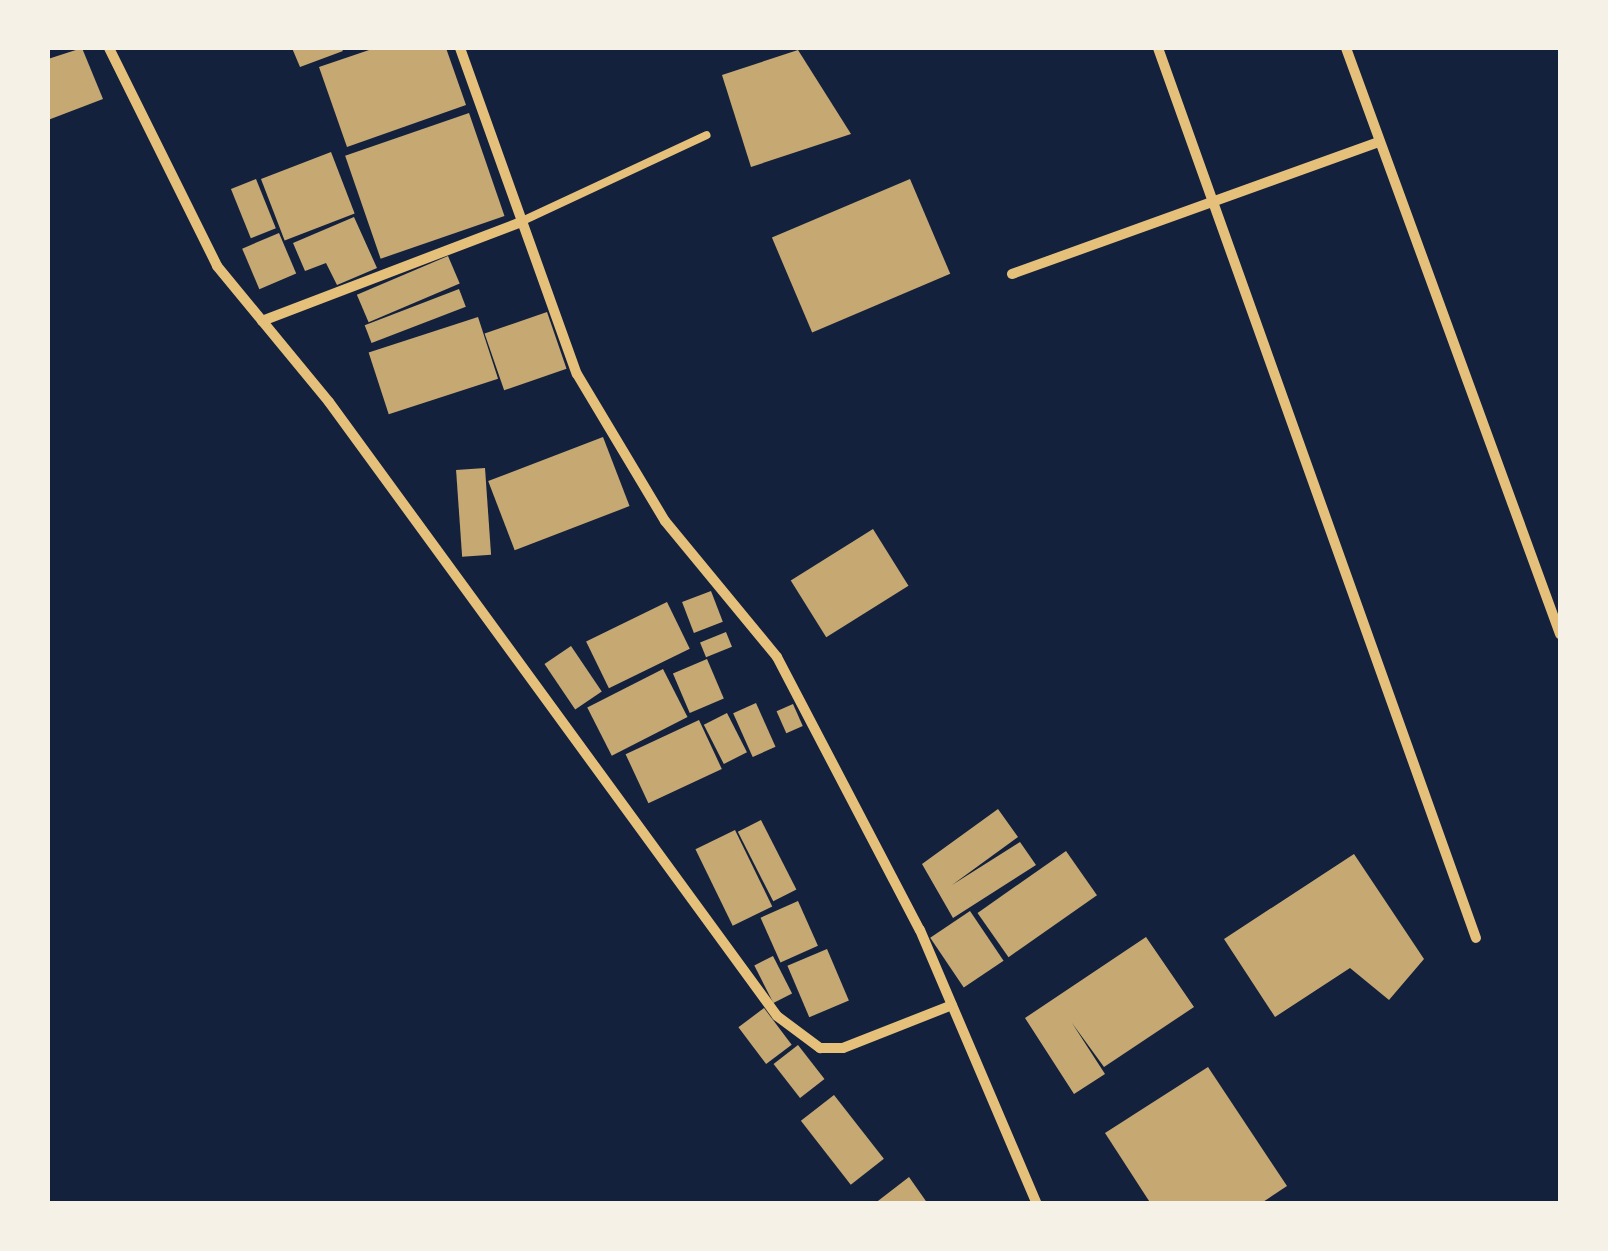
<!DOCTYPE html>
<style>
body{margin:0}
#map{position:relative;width:1608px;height:1251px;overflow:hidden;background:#14213d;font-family:Jost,sans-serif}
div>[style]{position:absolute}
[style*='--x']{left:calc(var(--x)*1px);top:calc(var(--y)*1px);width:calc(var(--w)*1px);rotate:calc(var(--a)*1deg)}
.building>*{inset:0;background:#c6a872;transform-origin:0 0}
.service>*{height:8px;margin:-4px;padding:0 4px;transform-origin:4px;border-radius:4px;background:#e5c07b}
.minor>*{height:10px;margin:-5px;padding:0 5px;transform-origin:5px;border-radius:5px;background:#e5c07b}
span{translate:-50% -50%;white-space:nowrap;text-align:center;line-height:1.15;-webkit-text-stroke:8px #f6f1e7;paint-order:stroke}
.frame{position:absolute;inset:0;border:50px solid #f6f1e7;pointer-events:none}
</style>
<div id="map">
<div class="building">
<i style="clip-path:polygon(82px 48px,103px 99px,48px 120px,48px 59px)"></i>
<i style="clip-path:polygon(292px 48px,341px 48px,343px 51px,300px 67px)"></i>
<i style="clip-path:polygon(375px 48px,446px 48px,466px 105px,347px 147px,319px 67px)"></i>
<i style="clip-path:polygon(798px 50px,851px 134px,751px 167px,722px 75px)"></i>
<i style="left:469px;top:113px;width:109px;height:131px;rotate:71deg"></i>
<i style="left:331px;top:152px;width:66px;height:75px;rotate:69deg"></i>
<i style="left:256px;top:179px;width:53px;height:27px;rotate:68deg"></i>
<i style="left:910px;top:179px;width:103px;height:150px;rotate:67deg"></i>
<i style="clip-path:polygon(354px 217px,377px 268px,337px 285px,326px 263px,305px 271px,293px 243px)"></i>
<i style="left:279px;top:233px;width:44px;height:40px;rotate:67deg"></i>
<i style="left:448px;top:256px;width:30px;height:99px;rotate:67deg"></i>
<i style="left:459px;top:289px;width:19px;height:101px;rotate:69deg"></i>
<i style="left:547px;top:312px;width:60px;height:66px;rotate:71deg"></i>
<i style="left:478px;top:317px;width:65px;height:115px;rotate:72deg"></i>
<i style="left:603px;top:437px;width:74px;height:123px;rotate:69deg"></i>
<i style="left:485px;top:468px;width:87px;height:29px;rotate:86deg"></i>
<i style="left:873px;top:529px;width:67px;height:97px;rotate:58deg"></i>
<i style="left:711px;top:591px;width:33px;height:31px;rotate:69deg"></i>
<i style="left:667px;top:602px;width:52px;height:90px;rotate:64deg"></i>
<i style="left:726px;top:632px;width:16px;height:28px;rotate:68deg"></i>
<i style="left:571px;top:646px;width:55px;height:32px;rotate:56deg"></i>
<i style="left:707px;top:659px;width:43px;height:37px;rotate:67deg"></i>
<i style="left:663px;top:669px;width:54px;height:85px;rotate:63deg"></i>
<i style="left:756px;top:703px;width:48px;height:25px;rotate:66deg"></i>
<i style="left:793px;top:704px;width:24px;height:18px;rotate:66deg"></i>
<i style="left:727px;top:713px;width:44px;height:26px;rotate:63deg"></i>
<i style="left:699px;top:720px;width:54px;height:81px;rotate:65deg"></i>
<i style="clip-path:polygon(998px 809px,1018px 837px,952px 885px,1020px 842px,1036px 865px,953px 918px,922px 864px)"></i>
<i style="left:761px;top:820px;width:78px;height:26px;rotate:63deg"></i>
<i style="left:735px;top:830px;width:85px;height:44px;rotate:64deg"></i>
<i style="left:1066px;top:851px;width:54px;height:108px;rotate:55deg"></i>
<i style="clip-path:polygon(1354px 854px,1424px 959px,1389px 1000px,1350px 968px,1275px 1017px,1224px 939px)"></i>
<i style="left:798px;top:901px;width:49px;height:41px;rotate:66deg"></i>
<i style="left:970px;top:911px;width:60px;height:48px;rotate:56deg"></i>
<i style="clip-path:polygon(1146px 937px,1194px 1007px,1104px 1067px,1072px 1023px,1105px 1074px,1074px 1094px,1025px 1018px)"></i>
<i style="left:827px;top:949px;width:56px;height:43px;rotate:67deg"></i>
<i style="left:773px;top:956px;width:42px;height:21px;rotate:63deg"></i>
<i style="left:764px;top:1008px;width:46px;height:32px;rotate:53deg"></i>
<i style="left:798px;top:1045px;width:43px;height:31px;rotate:52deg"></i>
<i style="clip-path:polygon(1208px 1067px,1287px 1186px,1260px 1204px,1151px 1204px,1105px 1133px)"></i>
<i style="left:834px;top:1095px;width:81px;height:42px;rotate:52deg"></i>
<i style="clip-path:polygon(909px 1177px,928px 1204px,874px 1204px)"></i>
</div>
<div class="service">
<i style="--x:518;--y:223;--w:208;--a:-25"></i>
</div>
<div class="minor">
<i style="--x:109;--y:48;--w:243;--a:63.6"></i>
<i style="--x:217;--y:266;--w:176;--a:50.5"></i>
<i style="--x:329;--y:402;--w:760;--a:53.88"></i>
<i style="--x:777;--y:1016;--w:54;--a:36.7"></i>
<i style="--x:820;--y:1048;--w:23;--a:0"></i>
<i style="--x:843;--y:1048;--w:117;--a:-21.5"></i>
<i style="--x:460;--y:48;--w:346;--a:70.3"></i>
<i style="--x:577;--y:374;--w:171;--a:59.1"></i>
<i style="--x:665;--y:521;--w:176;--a:50.5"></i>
<i style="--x:777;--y:657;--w:308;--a:62.4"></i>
<i style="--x:920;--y:930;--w:298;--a:66.9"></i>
<i style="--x:1158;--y:48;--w:945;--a:70.34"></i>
<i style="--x:1346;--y:48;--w:624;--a:69.94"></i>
<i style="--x:1012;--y:274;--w:389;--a:-19.8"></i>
<i style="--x:262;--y:321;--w:274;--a:-20.9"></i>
</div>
<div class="frame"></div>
</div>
